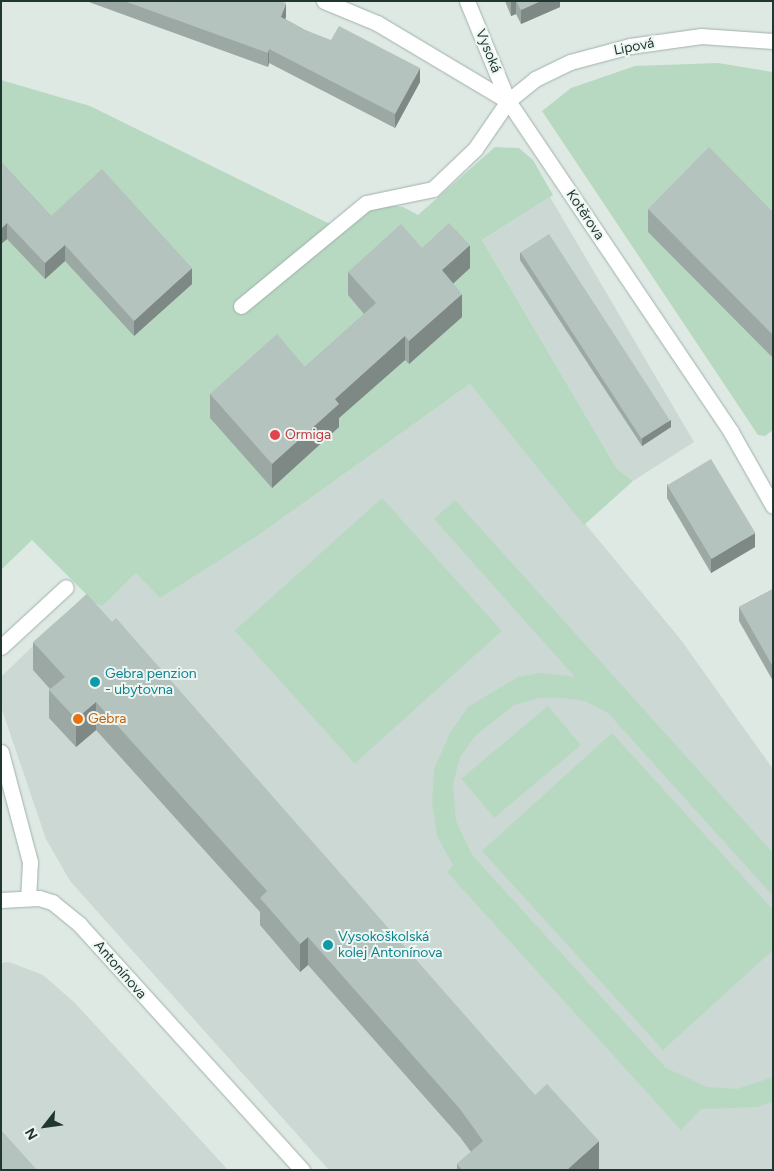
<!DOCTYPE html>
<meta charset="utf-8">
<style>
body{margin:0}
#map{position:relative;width:774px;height:1171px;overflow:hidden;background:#dee9e4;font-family:Figtree,sans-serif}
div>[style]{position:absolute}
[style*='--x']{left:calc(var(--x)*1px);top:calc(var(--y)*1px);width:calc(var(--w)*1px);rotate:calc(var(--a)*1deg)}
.built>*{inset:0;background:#ccd8d3}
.green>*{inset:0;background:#b7d9c1;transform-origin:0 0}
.roads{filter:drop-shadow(0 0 1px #a1b0ab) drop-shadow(0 0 1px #a1b0ab)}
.minor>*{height:15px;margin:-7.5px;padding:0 7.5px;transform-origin:7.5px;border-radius:7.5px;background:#fff}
.wall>*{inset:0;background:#9ba8a3}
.shaded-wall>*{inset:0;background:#7e8884}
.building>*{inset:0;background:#b4c3bd;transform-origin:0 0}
.dots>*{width:14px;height:14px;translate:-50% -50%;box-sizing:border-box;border:2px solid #eef6f2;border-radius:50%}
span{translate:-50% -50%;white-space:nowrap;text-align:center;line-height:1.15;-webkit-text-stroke:4px #eef6f2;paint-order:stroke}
.street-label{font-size:14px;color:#203731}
.health-label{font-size:14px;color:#be3a42}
.left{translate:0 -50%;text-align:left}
.culture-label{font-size:14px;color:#0d838f}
.food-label{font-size:14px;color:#c56008}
.frame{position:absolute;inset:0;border:2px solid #203731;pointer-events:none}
.north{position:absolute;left:20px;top:1101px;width:50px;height:50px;-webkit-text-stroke:4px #eef6f2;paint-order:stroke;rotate:240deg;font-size:14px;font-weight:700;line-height:20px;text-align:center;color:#203731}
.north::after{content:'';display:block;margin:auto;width:18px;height:22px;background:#203731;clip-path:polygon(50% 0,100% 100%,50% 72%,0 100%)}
</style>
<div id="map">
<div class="built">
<i style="clip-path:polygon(550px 197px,694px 442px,633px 481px,617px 469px,482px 240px)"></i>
<i style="clip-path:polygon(470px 384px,681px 640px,773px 769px,773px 1170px,329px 1170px,70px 881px,46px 839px,1px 707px,1px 677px,81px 599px,103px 606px,136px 573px,161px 597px,256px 537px)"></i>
<i style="clip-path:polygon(9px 962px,43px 975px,75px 1003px,228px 1170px,1px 1170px,1px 963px)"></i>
</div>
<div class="green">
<i style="clip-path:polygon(718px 63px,773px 72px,773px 430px,765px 436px,758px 435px,542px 111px,571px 88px,635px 66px)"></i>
<i style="clip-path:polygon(1px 80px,90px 106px,336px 227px,367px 202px,403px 207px,418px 215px,495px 147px,519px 148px,533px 160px,553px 195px,482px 240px,617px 469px,633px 481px,584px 525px,470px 384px,256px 537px,160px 598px,136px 573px,103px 606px,81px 599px,86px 594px,32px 540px,1px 570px)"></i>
<i style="left:382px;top:498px;width:179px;height:198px;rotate:48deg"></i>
<i style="clip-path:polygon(455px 500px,773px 853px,773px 896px,608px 713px,585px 701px,562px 698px,539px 698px,514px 705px,475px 736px,460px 757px,453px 784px,456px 821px,472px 855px,666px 1068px,707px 1087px,737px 1089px,773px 1077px,773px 1101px,758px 1107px,701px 1109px,681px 1130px,447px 872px,453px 865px,437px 836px,432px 802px,434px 769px,450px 733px,468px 707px,518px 677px,540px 673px,575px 677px,434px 519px)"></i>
<i style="left:548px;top:706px;width:51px;height:113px;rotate:50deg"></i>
<i style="clip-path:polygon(612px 733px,773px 910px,773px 950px,663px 1050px,482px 851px)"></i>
</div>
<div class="roads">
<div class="minor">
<i style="--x:324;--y:1;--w:57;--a:22.5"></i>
<i style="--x:377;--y:23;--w:152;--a:30.8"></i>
<i style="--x:508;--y:101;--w:399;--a:56"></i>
<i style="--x:731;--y:432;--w:85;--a:60.4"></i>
<i style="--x:467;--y:1;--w:108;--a:67.7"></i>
<i style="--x:241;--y:306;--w:162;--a:-39.5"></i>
<i style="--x:366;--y:203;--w:68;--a:-11.8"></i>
<i style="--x:433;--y:189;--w:58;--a:-43.6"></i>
<i style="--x:475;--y:149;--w:58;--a:-55.5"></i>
<i style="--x:508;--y:101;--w:35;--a:-39"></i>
<i style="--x:535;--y:79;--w:39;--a:-26"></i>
<i style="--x:570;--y:62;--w:62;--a:-14.9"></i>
<i style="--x:630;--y:46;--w:72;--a:-8"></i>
<i style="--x:701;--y:36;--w:72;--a:4"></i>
<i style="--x:1;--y:647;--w:88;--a:-42.7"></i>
<i style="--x:1;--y:752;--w:114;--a:75.2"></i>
<i style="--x:30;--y:862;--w:35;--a:93"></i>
<i style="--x:1;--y:900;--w:38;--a:-3"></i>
<i style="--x:39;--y:898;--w:14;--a:17"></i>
<i style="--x:52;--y:902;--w:36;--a:39"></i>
<i style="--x:80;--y:925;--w:331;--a:47.8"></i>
</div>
</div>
<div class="wall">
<i style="clip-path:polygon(86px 1px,280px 1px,286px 17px,285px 19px,305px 30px,420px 82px,395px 128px,269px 63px,268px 67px)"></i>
<i style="clip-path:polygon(505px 1px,560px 1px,560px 7px,521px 24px,516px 14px,511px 16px)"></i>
<i style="clip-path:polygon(1px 162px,51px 216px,192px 284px,134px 336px,65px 261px,45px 279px,7px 239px,1px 244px)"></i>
<i style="clip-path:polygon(648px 209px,773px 212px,773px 358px,648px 232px)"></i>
<i style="clip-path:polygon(422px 248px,470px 268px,453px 283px,462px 317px,409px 364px,405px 360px,339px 418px,339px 427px,272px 488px,210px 418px,210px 394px,305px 367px,364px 314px,348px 295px,348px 272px)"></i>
<i style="clip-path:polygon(520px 252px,671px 427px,642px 446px,520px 260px)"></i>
<i style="clip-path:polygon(667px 484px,755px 547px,711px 573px,667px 498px)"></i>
<i style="clip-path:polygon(773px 589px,773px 681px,739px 621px,739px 607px)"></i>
<i style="clip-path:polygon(33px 642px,599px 1169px,457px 1170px,457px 1164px,471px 1152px,460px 1137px,308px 965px,300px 972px,260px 925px,260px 912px,96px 730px,76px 747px,49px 718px,49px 690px,50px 689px,33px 670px)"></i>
</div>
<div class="shaded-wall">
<i style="clip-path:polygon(513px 1px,516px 1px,516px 14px,511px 16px,511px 2px)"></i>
<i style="clip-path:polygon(541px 1px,560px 1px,560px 7px,521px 24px,521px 10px)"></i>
<i style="clip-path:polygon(286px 3px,286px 17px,281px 31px,281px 17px)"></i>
<i style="clip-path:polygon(269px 49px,269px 63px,268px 67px,268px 53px)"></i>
<i style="clip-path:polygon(420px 68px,420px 82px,395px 128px,395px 114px)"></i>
<i style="clip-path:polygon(7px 223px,7px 239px,1px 244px,1px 229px)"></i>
<i style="clip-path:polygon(65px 245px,65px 261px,45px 279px,45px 263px)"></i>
<i style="clip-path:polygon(470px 245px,470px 268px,442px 294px,442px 270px)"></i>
<i style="clip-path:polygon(192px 268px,192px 284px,134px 336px,134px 321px)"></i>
<i style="clip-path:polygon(462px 294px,462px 317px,409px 364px,409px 341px)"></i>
<i style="clip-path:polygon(405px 336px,405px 360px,339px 418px,339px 427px,272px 488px,272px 464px,335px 399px)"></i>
<i style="clip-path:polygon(671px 420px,671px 427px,642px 446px,642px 438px)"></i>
<i style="clip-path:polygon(755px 533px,755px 547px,711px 573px,711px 559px)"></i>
<i style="clip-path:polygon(96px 702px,96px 730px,76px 747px,76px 719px)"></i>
<i style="clip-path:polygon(308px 937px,308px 965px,300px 972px,300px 944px)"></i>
<i style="clip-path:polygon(599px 1141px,599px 1170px,567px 1170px)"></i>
</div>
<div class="building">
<i style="clip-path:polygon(124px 1px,280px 1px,286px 3px,281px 17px,305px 30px,331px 40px,339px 26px,420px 68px,395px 114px,269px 49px,268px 53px)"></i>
<i style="clip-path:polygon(516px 1px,541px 1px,521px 10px)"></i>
<i style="clip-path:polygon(709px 147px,773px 212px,773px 335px,648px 209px)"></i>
<i style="clip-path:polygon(1px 162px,51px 216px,102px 169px,192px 268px,134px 321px,65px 245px,45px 263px,7px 223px,1px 229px)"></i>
<i style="clip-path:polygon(449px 223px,470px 245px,442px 270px,462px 294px,409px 341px,405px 336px,335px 399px,339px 404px,272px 464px,210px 394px,277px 334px,305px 367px,376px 303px,348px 272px,401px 224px,422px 248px)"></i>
<i style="left:549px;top:234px;width:222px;height:34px;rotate:57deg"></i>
<i style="left:711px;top:459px;width:86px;height:51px;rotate:59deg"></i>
<i style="clip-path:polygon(773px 589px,773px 667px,739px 607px)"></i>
<i style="clip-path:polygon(87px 594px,112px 622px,116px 618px,535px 1095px,547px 1084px,599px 1141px,567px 1170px,462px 1170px,457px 1164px,483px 1141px,460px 1109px,308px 937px,300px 944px,260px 898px,267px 891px,96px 702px,76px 719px,49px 690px,65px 677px,33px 642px)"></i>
<i style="clip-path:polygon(1px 1130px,37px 1170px,1px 1170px)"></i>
</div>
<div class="dots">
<i style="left:275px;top:435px;background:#e0444e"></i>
<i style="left:95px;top:682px;background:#0f9aa8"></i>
<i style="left:78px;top:719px;background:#e8710a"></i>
<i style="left:328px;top:945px;background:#0f9aa8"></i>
</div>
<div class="street-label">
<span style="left:634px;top:47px;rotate:-11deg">Lipová</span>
<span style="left:488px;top:51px;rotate:68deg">Vysoká</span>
<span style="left:585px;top:215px;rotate:56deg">Kotěrova</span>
<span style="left:120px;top:970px;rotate:49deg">Antonínova</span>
</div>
<div class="health-label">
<span class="left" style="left:285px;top:435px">Ormiga</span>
</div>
<div class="culture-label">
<span class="left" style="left:105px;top:682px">Gebra penzion<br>- ubytovna</span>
<span class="left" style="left:338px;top:945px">Vysokoškolská<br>kolej Antonínova</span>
</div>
<div class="food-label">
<span class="left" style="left:88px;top:719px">Gebra</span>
</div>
<div class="frame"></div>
<div class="north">N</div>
</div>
